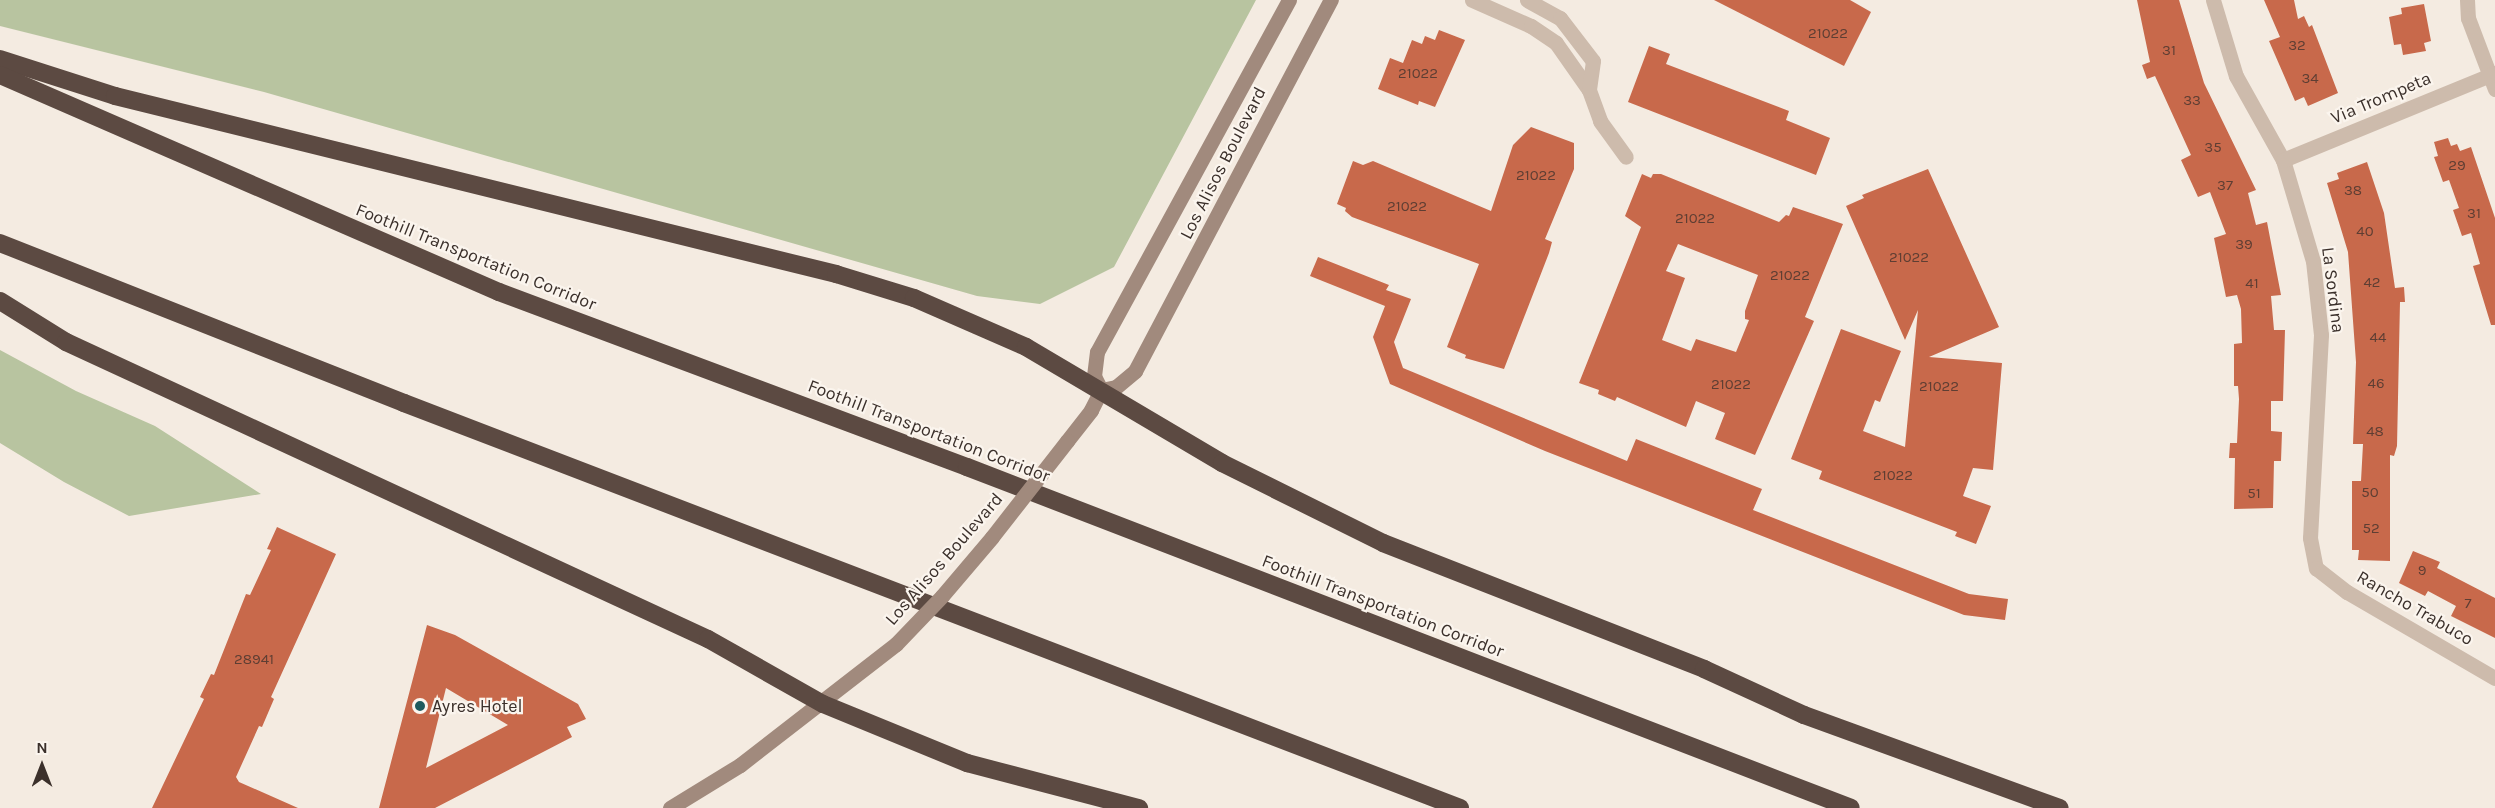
<!DOCTYPE html>
<style>
body{margin:0}
#map{position:relative;width:2495px;height:808px;overflow:hidden;background:#f4ebe1;font-family:Karla,sans-serif}
div>[style]{position:absolute}
[style*='--x']{left:calc(var(--x)*1px);top:calc(var(--y)*1px);width:calc(var(--w)*1px);rotate:calc(var(--a)*1deg)}
.green>*{inset:0;background:#b8c4a0}
.building>*{inset:0;background:#c8694b}
.minor>*{height:15px;margin:-7.5px;padding:0 7.5px;transform-origin:7.5px;border-radius:7.5px;background:#cdbbac}
.secondary>*{height:15px;margin:-7.5px;padding:0 7.5px;transform-origin:7.5px;border-radius:7.5px;background:#a18a7d}
.motorway>*{height:18px;margin:-9px;padding:0 9px;transform-origin:9px;border-radius:9px;background:#5c4a42}
.secondary-bridge>*{height:15px;margin:-7.5px;padding:0 7.5px;transform-origin:7.5px;border-radius:7.5px;background:#a18a7d}
.dots>*{width:16px;height:16px;translate:-50% -50%;box-sizing:border-box;border:3px solid #fbf5ee;border-radius:50%}
span{translate:-50% -50%;white-space:nowrap;text-align:center;line-height:1.15;-webkit-text-stroke:4.5px #fbf5ee;paint-order:stroke}
.number-label{font-size:15px;color:#5e3e33}
.number-label span{-webkit-text-stroke-width:0}
.street-label{font-size:18px;color:#3b302b}
.poi-label{font-size:18px;color:#3b302b}
.left{translate:0 -50%;text-align:left}
.north{position:absolute;left:12px;top:736px;width:60px;height:60px;-webkit-text-stroke:4px #fbf5ee;paint-order:stroke;rotate:0deg;font-size:16px;font-weight:700;line-height:24px;text-align:center;color:#3b302b}
.north::after{content:'';display:block;margin:auto;width:21px;height:27px;background:#3b302b;clip-path:polygon(50% 0,100% 100%,50% 72%,0 100%)}
</style>
<div id="map">
<div class="green">
<i style="clip-path:polygon(0 0,1256px 0,1114px 267px,1040px 304px,977px 296px,264px 92px,0 26px)"></i>
<i style="clip-path:polygon(0 350px,76px 391px,155px 426px,261px 494px,129px 516px,64px 482px,0 443px)"></i>
</div>
<div class="building">
<i style="clip-path:polygon(1714px 0,1850px 0,1871px 12px,1844px 66px)"></i>
<i style="clip-path:polygon(2137px 0,2179px 0,2204px 83px,2256px 190px,2248px 193px,2256px 225px,2267px 222px,2281px 295px,2271px 296px,2274px 330px,2285px 330px,2283px 401px,2271px 401px,2271px 431px,2282px 432px,2281px 461px,2274px 461px,2273px 508px,2234px 509px,2235px 458px,2229px 458px,2230px 443px,2237px 443px,2239px 399px,2238px 386px,2234px 386px,2234px 344px,2242px 343px,2241px 309px,2237px 295px,2226px 297px,2214px 238px,2226px 234px,2210px 192px,2198px 197px,2181px 160px,2191px 155px,2155px 76px,2147px 79px,2142px 65px,2150px 62px)"></i>
<i style="clip-path:polygon(2264px 0,2294px 0,2298px 19px,2304px 16px,2309px 27px,2312px 25px,2338px 93px,2308px 106px,2304px 97px,2295px 101px,2269px 41px,2280px 37px)"></i>
<i style="clip-path:polygon(2424px 4px,2431px 41px,2424px 43px,2426px 51px,2403px 55px,2401px 44px,2394px 45px,2389px 17px,2402px 14px,2401px 8px)"></i>
<i style="clip-path:polygon(1439px 30px,1465px 40px,1435px 107px,1419px 101px,1418px 105px,1378px 89px,1390px 58px,1403px 63px,1412px 40px,1422px 44px,1425px 36px,1435px 40px)"></i>
<i style="clip-path:polygon(1649px 46px,1670px 54px,1666px 64px,1789px 111px,1786px 120px,1830px 138px,1816px 175px,1628px 102px)"></i>
<i style="clip-path:polygon(1531px 127px,1574px 143px,1574px 169px,1545px 239px,1552px 242px,1549px 253px,1504px 369px,1465px 358px,1466px 355px,1447px 347px,1479px 264px,1352px 217px,1345px 211px,1346px 208px,1337px 204px,1353px 161px,1363px 165px,1373px 161px,1491px 211px,1513px 145px)"></i>
<i style="clip-path:polygon(2448px 138px,2451px 146px,2457px 144px,2460px 151px,2471px 147px,2495px 218px,2495px 325px,2491px 325px,2473px 266px,2480px 264px,2471px 233px,2462px 236px,2453px 210px,2459px 208px,2449px 180px,2443px 182px,2434px 157px,2438px 156px,2434px 142px)"></i>
<i style="clip-path:polygon(2367px 162px,2384px 213px,2395px 288px,2404px 287px,2405px 302px,2400px 302px,2397px 446px,2394px 456px,2390px 455px,2390px 561px,2358px 560px,2359px 550px,2352px 550px,2352px 481px,2361px 481px,2363px 444px,2353px 444px,2356px 362px,2348px 252px,2327px 183px,2339px 179px,2337px 173px)"></i>
<i style="clip-path:polygon(1928px 169px,1999px 327px,1929px 357px,2002px 363px,1993px 470px,1973px 468px,1963px 496px,1991px 506px,1976px 544px,1955px 536px,1957px 532px,1819px 479px,1822px 471px,1791px 459px,1841px 329px,1901px 351px,1884px 392px,1880px 402px,1875px 400px,1863px 431px,1905px 447px,1918px 310px,1905px 340px,1846px 206px,1864px 198px,1862px 195px)"></i>
<i style="clip-path:polygon(evenodd,1642px 174px,1651px 178px,1653px 174px,1661px 174px,1779px 222px,1786px 215px,1789px 216px,1793px 207px,1843px 224px,1805px 317px,1814px 321px,1755px 455px,1715px 439px,1725px 413px,1696px 401px,1686px 427px,1617px 397px,1615px 401px,1598px 394px,1599px 390px,1579px 383px,1641px 227px,1625px 216px,1642px 174px,1678px 244px,1758px 275px,1745px 311px,1745px 319px,1749px 320px,1736px 352px,1696px 339px,1691px 351px,1662px 340px,1685px 278px,1666px 271px,1678px 244px)"></i>
<i style="clip-path:polygon(1318px 257px,1389px 285px,1386px 290px,1411px 299px,1394px 342px,1403px 368px,1627px 461px,1636px 439px,1762px 489px,1753px 510px,1969px 594px,2008px 599px,2005px 620px,1964px 615px,1545px 451px,1390px 384px,1373px 337px,1385px 306px,1310px 276px)"></i>
<i style="clip-path:polygon(277px 527px,336px 554px,271px 697px,274px 699px,262px 727px,259px 726px,236px 777px,239px 782px,298px 808px,152px 808px,204px 699px,200px 697px,211px 674px,214px 675px,246px 594px,250px 595px,271px 550px,267px 549px)"></i>
<i style="clip-path:polygon(2413px 551px,2440px 562px,2437px 568px,2495px 598px,2495px 638px,2451px 616px,2456px 606px,2428px 591px,2425px 596px,2399px 583px)"></i>
<i style="clip-path:polygon(evenodd,427px 625px,455px 635px,578px 704px,586px 719px,567px 727px,572px 737px,435px 808px,379px 808px,427px 625px,446px 688px,508px 725px,426px 768px,446px 688px)"></i>
</div>
<div class="minor">
<i style="--x:1472;--y:0;--w:64;--a:23.8"></i>
<i style="--x:1531;--y:26;--w:30;--a:34"></i>
<i style="--x:1556;--y:43;--w:57;--a:54.9"></i>
<i style="--x:1589;--y:90;--w:33;--a:70"></i>
<i style="--x:1600;--y:121;--w:44;--a:54.2"></i>
<i style="--x:1527;--y:0;--w:38;--a:29"></i>
<i style="--x:1560;--y:18;--w:54;--a:52.5"></i>
<i style="--x:1593;--y:61;--w:29;--a:98"></i>
<i style="--x:2213;--y:0;--w:79;--a:73.2"></i>
<i style="--x:2236;--y:76;--w:96;--a:60.8"></i>
<i style="--x:2283;--y:160;--w:105;--a:73.5"></i>
<i style="--x:2313;--y:261;--w:74;--a:83.8"></i>
<i style="--x:2321;--y:335;--w:203;--a:93.1"></i>
<i style="--x:2310;--y:538;--w:31;--a:79"></i>
<i style="--x:2316;--y:568;--w:39;--a:38"></i>
<i style="--x:2347;--y:592;--w:171;--a:30.2"></i>
<i style="--x:2467;--y:0;--w:18;--a:87"></i>
<i style="--x:2468;--y:18;--w:76;--a:69.2"></i>
<i style="--x:2283;--y:160;--w:229;--a:-22.3"></i>
</div>
<div class="secondary">
<i style="--x:1101;--y:390;--w:15;--a:-11"></i>
<i style="--x:1116;--y:387;--w:25;--a:-40"></i>
<i style="--x:1135;--y:371;--w:420;--a:-62.2"></i>
<i style="--x:1067;--y:441;--w:39;--a:-52"></i>
<i style="--x:1091;--y:410;--w:22;--a:-63"></i>
<i style="--x:1101;--y:390;--w:16;--a:-117"></i>
<i style="--x:1094;--y:376;--w:24;--a:-83"></i>
<i style="--x:1097;--y:352;--w:401;--a:-61.4"></i>
<i style="--x:942;--y:596;--w:77;--a:-49.7"></i>
<i style="--x:670;--y:808;--w:82;--a:-31.6"></i>
<i style="--x:740;--y:765;--w:197;--a:-37.8"></i>
</div>
<div class="motorway">
<i style="--x:0;--y:59;--w:121;--a:17.8"></i>
<i style="--x:115;--y:96;--w:743;--a:13.87"></i>
<i style="--x:836;--y:274;--w:82;--a:17.1"></i>
<i style="--x:914;--y:298;--w:122;--a:23.6"></i>
<i style="--x:1026;--y:347;--w:228;--a:30.6"></i>
<i style="--x:1222;--y:463;--w:180;--a:26.4"></i>
<i style="--x:1383;--y:543;--w:345;--a:21.4"></i>
<i style="--x:1704;--y:669;--w:110;--a:24.7"></i>
<i style="--x:1804;--y:715;--w:272;--a:20"></i>
<i style="--x:0;--y:75;--w:544;--a:23.5"></i>
<i style="--x:499;--y:292;--w:500;--a:20.5"></i>
<i style="--x:967;--y:467;--w:947;--a:21.09"></i>
<i style="--x:0;--y:243;--w:435;--a:21.6"></i>
<i style="--x:404;--y:403;--w:1131;--a:20.98"></i>
<i style="--x:0;--y:301;--w:78;--a:31.8"></i>
<i style="--x:66;--y:342;--w:707;--a:24.83"></i>
<i style="--x:708;--y:639;--w:132;--a:29.5"></i>
<i style="--x:823;--y:704;--w:156;--a:22.3"></i>
<i style="--x:967;--y:763;--w:178;--a:14.7"></i>
</div>
<div class="secondary-bridge">
<i style="--x:992;--y:537;--w:122;--a:-52"></i>
<i style="--x:896;--y:644;--w:66;--a:-46.2"></i>
</div>
<div class="dots">
<i style="left:420px;top:706px;background:#1f5a5e"></i>
</div>
<div class="number-label">
<span style="left:1828px;top:34px">21022</span>
<span style="left:2297px;top:46px">32</span>
<span style="left:2169px;top:51px">31</span>
<span style="left:1418px;top:74px">21022</span>
<span style="left:2310px;top:79px">34</span>
<span style="left:2192px;top:101px">33</span>
<span style="left:2213px;top:148px">35</span>
<span style="left:2457px;top:166px">29</span>
<span style="left:1536px;top:176px">21022</span>
<span style="left:2225px;top:186px">37</span>
<span style="left:2353px;top:191px">38</span>
<span style="left:1407px;top:207px">21022</span>
<span style="left:2474px;top:214px">31</span>
<span style="left:1695px;top:219px">21022</span>
<span style="left:2365px;top:232px">40</span>
<span style="left:2244px;top:245px">39</span>
<span style="left:1909px;top:258px">21022</span>
<span style="left:1790px;top:276px">21022</span>
<span style="left:2372px;top:283px">42</span>
<span style="left:2252px;top:284px">41</span>
<span style="left:2378px;top:338px">44</span>
<span style="left:2376px;top:384px">46</span>
<span style="left:1731px;top:385px">21022</span>
<span style="left:1939px;top:387px">21022</span>
<span style="left:2375px;top:432px">48</span>
<span style="left:1893px;top:476px">21022</span>
<span style="left:2370px;top:493px">50</span>
<span style="left:2254px;top:494px">51</span>
<span style="left:2371px;top:529px">52</span>
<span style="left:2422px;top:571px">9</span>
<span style="left:2468px;top:604px">7</span>
<span style="left:254px;top:660px">28941</span>
</div>
<div class="street-label">
<span style="left:2381px;top:98px;rotate:-23deg">Via Trompeta</span>
<span style="left:1223px;top:163px;rotate:-63deg">Los Alisos Boulevard</span>
<span style="left:476px;top:257px;rotate:22deg">Foothill Transportation Corridor</span>
<span style="left:2333px;top:290px;rotate:83deg">La Sordina</span>
<span style="left:929px;top:431px;rotate:21deg">Foothill Transportation Corridor</span>
<span style="left:944px;top:559px;rotate:-49deg">Los Alisos Boulevard</span>
<span style="left:1383px;top:606px;rotate:21deg">Foothill Transportation Corridor</span>
<span style="left:2415px;top:608px;rotate:30deg">Rancho Trabuco</span>
</div>
<div class="poi-label">
<span class="left" style="left:432px;top:706px">Ayres Hotel</span>
</div>
<div class="north">N</div>
</div>
